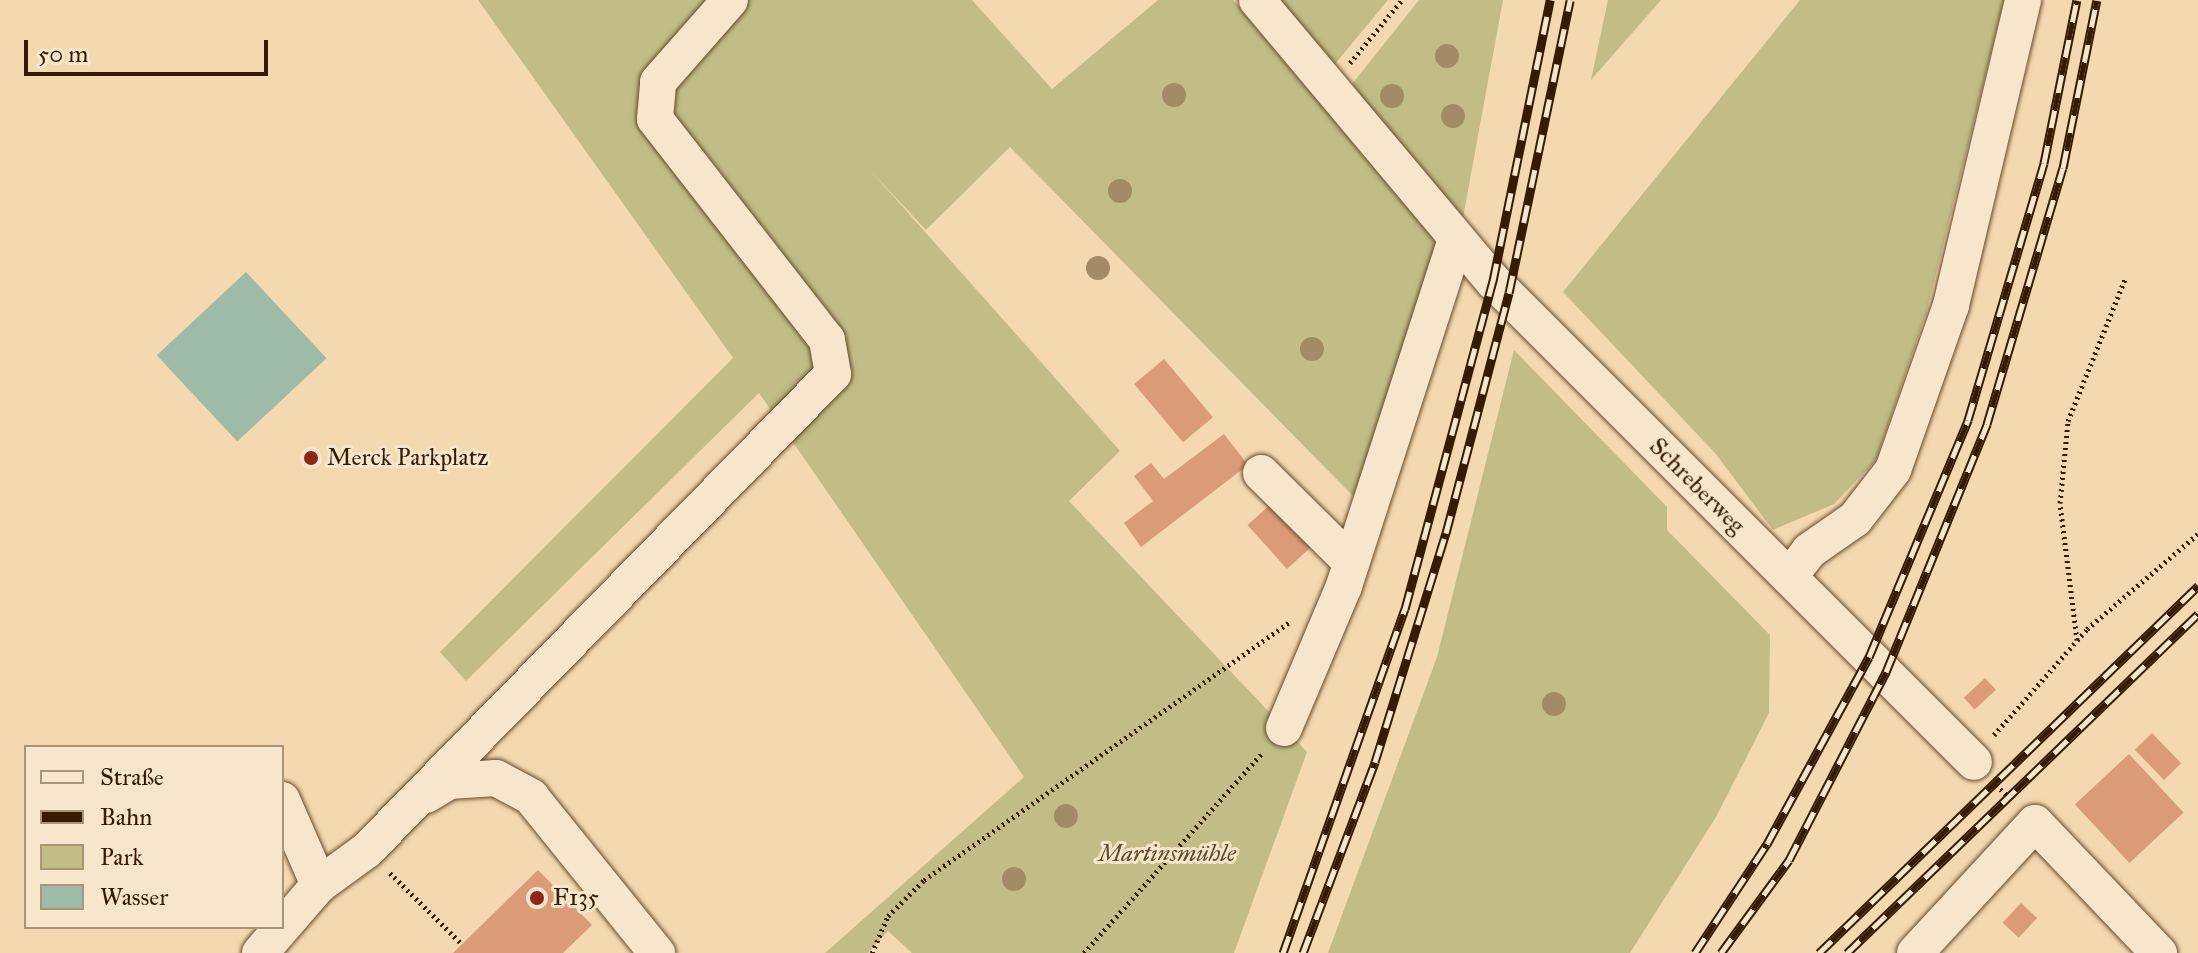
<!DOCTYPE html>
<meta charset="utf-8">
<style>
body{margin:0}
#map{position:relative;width:2198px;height:953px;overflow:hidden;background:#f4d9b0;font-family:"IM FELL Great Primer",serif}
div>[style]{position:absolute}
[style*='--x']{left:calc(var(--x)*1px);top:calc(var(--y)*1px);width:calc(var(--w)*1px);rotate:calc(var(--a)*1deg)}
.green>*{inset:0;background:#c2bd86}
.water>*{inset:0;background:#9dbba6;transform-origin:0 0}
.building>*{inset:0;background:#dc9b78;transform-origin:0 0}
.path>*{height:5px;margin-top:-2.5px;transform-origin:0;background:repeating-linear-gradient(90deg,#361b00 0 2px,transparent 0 6px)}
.roads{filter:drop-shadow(0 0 2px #664a2c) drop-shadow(0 0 2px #664a2c)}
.minor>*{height:36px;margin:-18px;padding:0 18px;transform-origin:18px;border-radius:18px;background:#f8e6cc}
.rail>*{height:9px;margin-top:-4.5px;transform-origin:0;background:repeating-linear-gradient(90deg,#f8e6cc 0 18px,#361b00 0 36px);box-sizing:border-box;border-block:2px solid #361b00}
.trees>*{width:24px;height:24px;margin:-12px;border-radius:50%;background:#a38b65}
.dots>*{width:22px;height:22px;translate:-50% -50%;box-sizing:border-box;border:4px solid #f8e6cc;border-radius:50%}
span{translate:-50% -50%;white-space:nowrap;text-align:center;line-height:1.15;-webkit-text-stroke:6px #f8e6cc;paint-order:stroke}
.poi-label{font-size:24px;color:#361b00}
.left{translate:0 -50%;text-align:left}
.street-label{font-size:24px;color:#361b00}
.park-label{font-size:24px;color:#604c28;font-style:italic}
.legend{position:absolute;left:24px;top:745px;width:260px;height:184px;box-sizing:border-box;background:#f8e6cc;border:2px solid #aa957a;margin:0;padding:10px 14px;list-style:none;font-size:24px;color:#361b00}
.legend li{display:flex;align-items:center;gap:16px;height:40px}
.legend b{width:40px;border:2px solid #aa957a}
.scale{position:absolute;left:24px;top:40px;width:244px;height:36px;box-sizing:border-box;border:4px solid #361b00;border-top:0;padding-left:10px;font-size:24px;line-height:28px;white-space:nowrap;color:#361b00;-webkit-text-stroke:6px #f8e6cc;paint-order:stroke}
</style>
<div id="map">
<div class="green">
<i style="clip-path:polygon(478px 0,972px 0,1052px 89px,1158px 0,1233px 0,1323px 94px,1432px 232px,1438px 256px,1357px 500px,1010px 147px,926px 230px,870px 170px,1120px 451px,1069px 501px,1307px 752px,1234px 953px,912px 953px,888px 931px,868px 953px,825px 953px,1024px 777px,759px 393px,466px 681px,440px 652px,733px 358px)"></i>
<i style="clip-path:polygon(1279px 0,1388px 0,1335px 64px)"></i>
<i style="clip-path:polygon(1419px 0,1503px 0,1462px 223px,1352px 84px)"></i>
<i style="clip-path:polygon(1608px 0,1661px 0,1591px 80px)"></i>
<i style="clip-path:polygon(1800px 0,2004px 0,1927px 310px,1876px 460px,1834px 504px,1773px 530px,1715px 453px,1563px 292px)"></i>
<i style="clip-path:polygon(1514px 350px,1667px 507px,1667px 530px,1770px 635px,1769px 713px,1716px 817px,1630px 953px,1328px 953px,1437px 657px)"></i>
</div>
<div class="water">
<i style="left:246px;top:272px;width:118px;height:122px;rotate:47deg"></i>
</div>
<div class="building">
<i style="left:1164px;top:359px;width:76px;height:39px;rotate:50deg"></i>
<i style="clip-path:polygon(1224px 434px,1248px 465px,1141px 547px,1124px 523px,1153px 501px,1134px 476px,1151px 463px,1164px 479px)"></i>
<i style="left:1272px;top:503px;width:59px;height:33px;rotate:48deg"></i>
<i style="left:1985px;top:678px;width:16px;height:29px;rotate:47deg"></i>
<i style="left:2152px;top:733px;width:42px;height:24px;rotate:46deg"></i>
<i style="left:2129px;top:754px;width:80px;height:74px;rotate:47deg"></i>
<i style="clip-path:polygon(538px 870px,592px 925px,563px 953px,453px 953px)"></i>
<i style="left:2021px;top:903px;width:22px;height:27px;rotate:43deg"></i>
</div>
<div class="path">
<i style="--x:1350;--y:63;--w:82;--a:-50.5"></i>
<i style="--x:2077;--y:640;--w:138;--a:-97.1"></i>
<i style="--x:2060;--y:503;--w:82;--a:-84.4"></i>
<i style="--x:2068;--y:421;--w:153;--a:-68.1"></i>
<i style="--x:1994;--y:735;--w:141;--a:-48.7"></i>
<i style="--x:2087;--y:629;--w:146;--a:-40.6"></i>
<i style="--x:1996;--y:785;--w:22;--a:43"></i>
<i style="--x:390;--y:873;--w:101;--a:44.6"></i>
<i style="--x:872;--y:953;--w:40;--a:-66.6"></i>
<i style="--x:888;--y:916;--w:51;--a:-45"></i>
<i style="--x:924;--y:880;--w:448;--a:-35.2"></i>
<i style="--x:1084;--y:953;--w:268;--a:-48.3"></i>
</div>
<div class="roads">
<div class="minor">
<i style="--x:1257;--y:0;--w:367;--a:50"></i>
<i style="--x:1493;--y:281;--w:680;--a:45"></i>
<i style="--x:1261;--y:473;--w:127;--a:44.7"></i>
<i style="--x:1789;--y:577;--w:33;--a:-52"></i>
<i style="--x:1809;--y:551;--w:56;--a:-34.8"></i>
<i style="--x:1855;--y:519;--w:62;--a:-52.2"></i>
<i style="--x:1893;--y:470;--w:175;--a:-70.6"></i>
<i style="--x:1951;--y:305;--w:313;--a:-76.7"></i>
<i style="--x:1284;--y:728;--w:154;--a:-67.1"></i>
<i style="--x:1344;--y:586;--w:364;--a:-72.1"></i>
<i style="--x:426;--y:795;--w:27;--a:-31"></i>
<i style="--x:449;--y:781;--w:47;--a:-3.7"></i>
<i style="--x:496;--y:778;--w:40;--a:28"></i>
<i style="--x:531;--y:797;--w:201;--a:51.1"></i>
<i style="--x:282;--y:800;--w:93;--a:66.5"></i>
<i style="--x:260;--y:953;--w:90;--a:-49.1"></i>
<i style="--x:319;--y:885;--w:59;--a:-36.1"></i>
<i style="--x:367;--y:850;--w:666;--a:-45.61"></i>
<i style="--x:833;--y:374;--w:35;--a:-100"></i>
<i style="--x:827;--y:340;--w:280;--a:-127.9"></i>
<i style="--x:655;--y:119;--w:37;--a:-85"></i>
<i style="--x:658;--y:82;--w:109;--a:-48.7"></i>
<i style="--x:1915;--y:953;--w:177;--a:-47.3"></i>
<i style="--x:2035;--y:823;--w:180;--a:46.4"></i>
</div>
</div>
<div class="rail">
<i style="--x:1283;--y:953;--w:365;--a:-70.5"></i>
<i style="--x:1405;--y:609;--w:340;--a:-75"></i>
<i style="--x:1493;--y:281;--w:287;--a:-78.5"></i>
<i style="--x:1303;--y:953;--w:204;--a:-69.3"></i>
<i style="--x:1375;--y:762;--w:240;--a:-72.8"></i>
<i style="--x:1446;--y:533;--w:248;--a:-75.3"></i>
<i style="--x:1509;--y:293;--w:299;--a:-78.2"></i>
<i style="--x:1695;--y:953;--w:131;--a:-56.6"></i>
<i style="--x:1767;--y:844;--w:213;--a:-61.4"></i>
<i style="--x:1869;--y:657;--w:257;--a:-67.3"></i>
<i style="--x:1968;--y:420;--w:268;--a:-73.5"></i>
<i style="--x:2044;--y:163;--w:166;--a:-78.6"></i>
<i style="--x:1721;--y:953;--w:115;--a:-53.8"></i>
<i style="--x:1789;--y:860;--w:212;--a:-62.7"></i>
<i style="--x:1886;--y:672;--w:268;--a:-67.8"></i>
<i style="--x:1987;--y:424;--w:267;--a:-73.5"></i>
<i style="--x:2063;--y:168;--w:171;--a:-78.6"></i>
<i style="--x:1819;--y:953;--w:528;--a:-44.08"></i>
<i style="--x:1847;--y:953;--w:488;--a:-44"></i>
</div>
<div class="trees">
<i style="left:1447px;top:56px"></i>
<i style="left:1174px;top:95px"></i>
<i style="left:1392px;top:96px"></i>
<i style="left:1453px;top:116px"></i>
<i style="left:1120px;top:191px"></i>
<i style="left:1098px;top:268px"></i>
<i style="left:1312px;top:349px"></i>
<i style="left:1554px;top:704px"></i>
<i style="left:1066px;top:816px"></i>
<i style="left:1014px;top:879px"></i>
</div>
<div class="dots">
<i style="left:311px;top:458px;background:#8f2418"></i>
<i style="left:537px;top:898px;background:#8f2418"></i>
</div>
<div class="poi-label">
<span class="left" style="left:327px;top:458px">Merck Parkplatz</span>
<span class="left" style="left:553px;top:898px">F135</span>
</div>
<div class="street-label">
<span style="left:1697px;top:486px;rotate:45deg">Schreberweg</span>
</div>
<div class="park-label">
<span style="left:1167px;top:854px">Martinsmühle</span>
</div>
<ul class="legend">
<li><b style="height:10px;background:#f8e6cc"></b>Straße</li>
<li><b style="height:10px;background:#361b00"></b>Bahn</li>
<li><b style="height:22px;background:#c2bd86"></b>Park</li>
<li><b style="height:22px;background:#9dbba6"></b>Wasser</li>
</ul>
<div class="scale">50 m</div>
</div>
